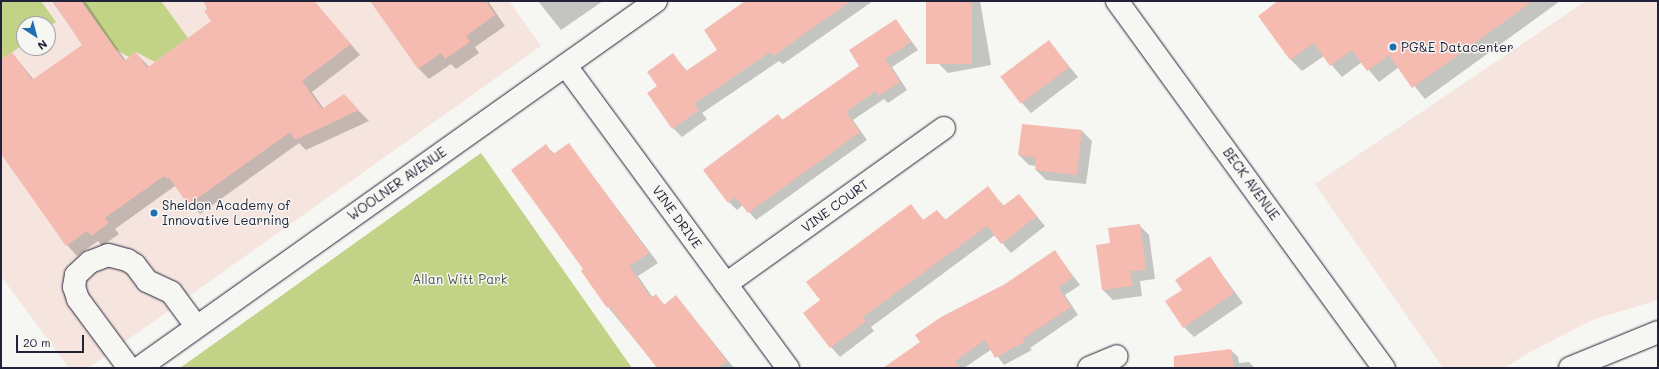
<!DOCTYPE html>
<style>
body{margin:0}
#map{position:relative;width:1659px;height:369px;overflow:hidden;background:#f6f6f2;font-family:Mali,sans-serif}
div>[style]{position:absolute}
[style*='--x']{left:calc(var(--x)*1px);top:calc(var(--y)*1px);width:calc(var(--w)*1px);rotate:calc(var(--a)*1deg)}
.built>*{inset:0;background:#f6e4de}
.green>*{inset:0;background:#c2d287}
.shadow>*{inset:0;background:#0003}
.building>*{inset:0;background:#f6bbb0;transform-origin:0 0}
.roads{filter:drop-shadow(0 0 1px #22223b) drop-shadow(0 0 1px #22223b)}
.minor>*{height:22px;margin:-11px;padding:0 11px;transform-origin:11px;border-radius:11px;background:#f6f6f2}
.dots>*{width:11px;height:11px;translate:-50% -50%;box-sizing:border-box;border:2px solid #f6f6f2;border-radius:50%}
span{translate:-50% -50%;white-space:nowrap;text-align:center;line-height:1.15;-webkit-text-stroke:3px #f6f6f2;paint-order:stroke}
.poi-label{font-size:13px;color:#22223b}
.left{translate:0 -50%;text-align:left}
.street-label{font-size:13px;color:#22223b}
.park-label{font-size:13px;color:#525752}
.frame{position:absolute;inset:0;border:2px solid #22223b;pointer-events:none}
.north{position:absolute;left:16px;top:16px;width:40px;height:40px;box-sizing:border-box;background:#f6f6f2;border:1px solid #a1a1a9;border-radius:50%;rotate:144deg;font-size:11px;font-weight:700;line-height:16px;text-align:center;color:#22223b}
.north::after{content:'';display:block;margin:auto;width:14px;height:18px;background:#1f6fb2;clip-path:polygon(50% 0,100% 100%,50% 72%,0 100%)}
.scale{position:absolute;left:16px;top:335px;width:68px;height:18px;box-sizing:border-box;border:2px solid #22223b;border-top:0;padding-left:5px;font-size:12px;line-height:14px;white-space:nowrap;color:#22223b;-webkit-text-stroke:3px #f6f6f2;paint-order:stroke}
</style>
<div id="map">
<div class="built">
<i style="clip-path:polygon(evenodd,1px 1px,509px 1px,541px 46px,88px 368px,69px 368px,1px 276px,1px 1px,24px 24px,48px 24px,48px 48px,24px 48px,24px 24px)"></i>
<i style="clip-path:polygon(1586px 1px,1658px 1px,1658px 300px,1592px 320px,1530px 352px,1505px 368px,1443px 368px,1315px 184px)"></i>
</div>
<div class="green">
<i style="clip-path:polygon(1px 1px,41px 1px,56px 22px,48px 27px,48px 24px,24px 24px,24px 44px,1px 60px)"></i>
<i style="clip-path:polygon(82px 1px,161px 1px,188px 38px,155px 62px,136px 52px,129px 57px,115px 49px)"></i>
<i style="clip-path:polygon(481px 153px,632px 368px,180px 368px)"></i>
</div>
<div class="shadow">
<i style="clip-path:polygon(52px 1px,85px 1px,126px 61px,136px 53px,149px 67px,212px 22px,204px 1px,314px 1px,360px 55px,312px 92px,324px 109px,344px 96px,369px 121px,306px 150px,299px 143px,200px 214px,175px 186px,115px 229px,119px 234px,102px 246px,98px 241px,77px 256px,67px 245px,1px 153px,1px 61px,12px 53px,34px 80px,83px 45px)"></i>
<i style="clip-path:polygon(371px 1px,488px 1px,505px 26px,475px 47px,479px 53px,456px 69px,451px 64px,429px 79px,419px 69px)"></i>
<i style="clip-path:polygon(538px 1px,603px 1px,561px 30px)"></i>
<i style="clip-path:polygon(747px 1px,873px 1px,783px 64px,779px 61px,702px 113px,707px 119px,682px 137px,673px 128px,658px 86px,673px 55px,688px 72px,719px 50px)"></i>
<i style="clip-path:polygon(927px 1px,980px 1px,991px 65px,948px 73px,938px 63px)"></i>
<i style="clip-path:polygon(1278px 1px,1560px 1px,1425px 99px,1399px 67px,1379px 82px,1362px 62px,1342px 77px,1324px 56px,1302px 71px,1291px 60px,1259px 16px)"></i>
<i style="clip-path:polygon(896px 20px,918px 50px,892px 67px,907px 90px,888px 103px,884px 99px,853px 120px,867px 140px,756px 220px,743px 205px,737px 210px,729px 202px,778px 115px,783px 120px,860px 66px)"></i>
<i style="clip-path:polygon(1049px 42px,1078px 77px,1031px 113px,1022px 103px)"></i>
<i style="clip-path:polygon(1082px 131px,1092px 141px,1086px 184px,1046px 180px,1036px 170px,1036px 166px,1029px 165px,1019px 155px)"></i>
<i style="clip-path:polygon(569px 144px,658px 263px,638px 276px,653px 298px,656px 296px,665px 305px,676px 296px,734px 368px,658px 368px,608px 307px,583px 271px,584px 270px,545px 145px,555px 154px)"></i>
<i style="clip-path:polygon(988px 188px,1004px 206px,1019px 195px,1045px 226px,1011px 253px,995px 235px,871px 327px,874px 331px,840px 357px,831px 347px,821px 300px,911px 206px,924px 221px,937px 211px,947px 221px)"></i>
<i style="clip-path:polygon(1139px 225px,1149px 235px,1155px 279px,1140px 281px,1142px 296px,1113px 300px,1103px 290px,1111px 244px)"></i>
<i style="clip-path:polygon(1055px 252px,1080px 285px,1065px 295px,1078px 315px,1030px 348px,1032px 350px,1004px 365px,992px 349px,964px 368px,885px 368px)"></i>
<i style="clip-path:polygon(1210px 258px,1243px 303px,1194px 337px,1184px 327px,1183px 290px)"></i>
<i style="clip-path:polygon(1231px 350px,1238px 357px,1239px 363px,1249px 362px,1255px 368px,1190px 368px)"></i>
</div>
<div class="building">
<i style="clip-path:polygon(53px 1px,81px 1px,124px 61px,136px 52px,147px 68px,211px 21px,204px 11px,208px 9px,203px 1px,314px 1px,351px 44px,302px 81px,322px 109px,344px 94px,359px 110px,295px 140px,290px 132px,188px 205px,169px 177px,167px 179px,164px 176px,105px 218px,109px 223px,91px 236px,87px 231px,66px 246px,1px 154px,1px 60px,12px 52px,32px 80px,82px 45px)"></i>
<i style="clip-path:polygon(370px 1px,486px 1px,495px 15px,466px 36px,470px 42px,445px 59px,441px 53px,418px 69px)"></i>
<i style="clip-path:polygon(745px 1px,851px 1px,773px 56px,770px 52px,694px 104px,699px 110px,672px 129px,647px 93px,657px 86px,647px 72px,673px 53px,686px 71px,717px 50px,704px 30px)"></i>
<i style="left:926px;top:1px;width:46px;height:63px"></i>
<i style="clip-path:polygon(1278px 1px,1533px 1px,1412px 88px,1389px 55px,1367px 71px,1352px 50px,1330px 66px,1314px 43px,1290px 60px,1258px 16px)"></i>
<i style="clip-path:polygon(896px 19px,911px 42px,885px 59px,900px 82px,879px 96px,876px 91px,846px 112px,860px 132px,748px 213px,735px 197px,728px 203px,703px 170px,778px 114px,782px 120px,859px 66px,849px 50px)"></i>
<i style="left:1049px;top:40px;width:34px;height:61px;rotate:53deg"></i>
<i style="clip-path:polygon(1022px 124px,1082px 130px,1077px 175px,1035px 170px,1036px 158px,1018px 155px)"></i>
<i style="clip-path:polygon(569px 143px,649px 253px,629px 266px,651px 298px,656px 294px,664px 305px,676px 295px,727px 361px,718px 368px,657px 368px,609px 306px,607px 308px,581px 271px,583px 269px,511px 170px,546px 144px,553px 154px)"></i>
<i style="clip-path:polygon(988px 186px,1003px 206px,1019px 194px,1037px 216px,1001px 244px,987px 226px,863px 317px,866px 321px,830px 348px,803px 313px,820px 300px,806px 282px,911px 204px,923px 220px,937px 210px,945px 220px)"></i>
<i style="clip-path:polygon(1140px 224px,1146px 270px,1130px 271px,1133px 286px,1102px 290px,1096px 245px,1110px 243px,1108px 228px)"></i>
<i style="clip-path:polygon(1055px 250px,1073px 277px,1058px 287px,1071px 307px,1023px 339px,1024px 342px,995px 358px,985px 340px,955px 361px,960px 368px,883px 368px,920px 342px,915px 335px,941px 317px,1005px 284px)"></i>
<i style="clip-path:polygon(1210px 256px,1234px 293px,1183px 328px,1165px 301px,1182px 290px,1175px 280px)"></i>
<i style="clip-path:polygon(1231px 349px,1234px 368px,1174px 368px,1174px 356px)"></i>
</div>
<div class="roads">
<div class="minor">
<i style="--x:1117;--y:1;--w:454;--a:54"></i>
<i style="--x:566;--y:66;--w:375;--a:53.7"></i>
<i style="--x:726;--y:284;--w:268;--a:-35.6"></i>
<i style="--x:129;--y:368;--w:86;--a:-126.5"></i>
<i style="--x:78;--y:299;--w:13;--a:-108"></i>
<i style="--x:74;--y:287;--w:12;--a:-81"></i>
<i style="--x:76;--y:275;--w:19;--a:-43"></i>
<i style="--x:90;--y:262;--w:19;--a:-21"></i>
<i style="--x:108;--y:255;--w:20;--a:15"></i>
<i style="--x:127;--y:260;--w:9;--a:32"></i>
<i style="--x:135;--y:265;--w:20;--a:53"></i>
<i style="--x:147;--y:281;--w:26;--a:25"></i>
<i style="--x:171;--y:292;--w:42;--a:53.7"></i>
<i style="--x:139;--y:368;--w:634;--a:-35.37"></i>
<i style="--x:1089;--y:368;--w:30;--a:-23"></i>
<i style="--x:1570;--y:368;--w:95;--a:-22.2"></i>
</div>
</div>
<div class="dots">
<i style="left:1393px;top:47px;background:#1f6fb2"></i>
<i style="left:154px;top:213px;background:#1f6fb2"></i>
</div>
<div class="poi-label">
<span class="left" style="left:1401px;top:47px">PG&amp;E Datacenter</span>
<span class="left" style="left:162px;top:213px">Sheldon Academy of<br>Innovative Learning</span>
</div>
<div class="street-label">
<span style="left:397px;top:184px;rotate:-35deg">WOOLNER AVENUE</span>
<span style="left:1251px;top:184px;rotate:54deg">BECK AVENUE</span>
<span style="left:835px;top:206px;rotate:-36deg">VINE COURT</span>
<span style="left:677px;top:217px;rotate:54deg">VINE DRIVE</span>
</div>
<div class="park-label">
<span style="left:460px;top:279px">Allan Witt Park</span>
</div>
<div class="frame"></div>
<div class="north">N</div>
<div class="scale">20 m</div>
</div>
